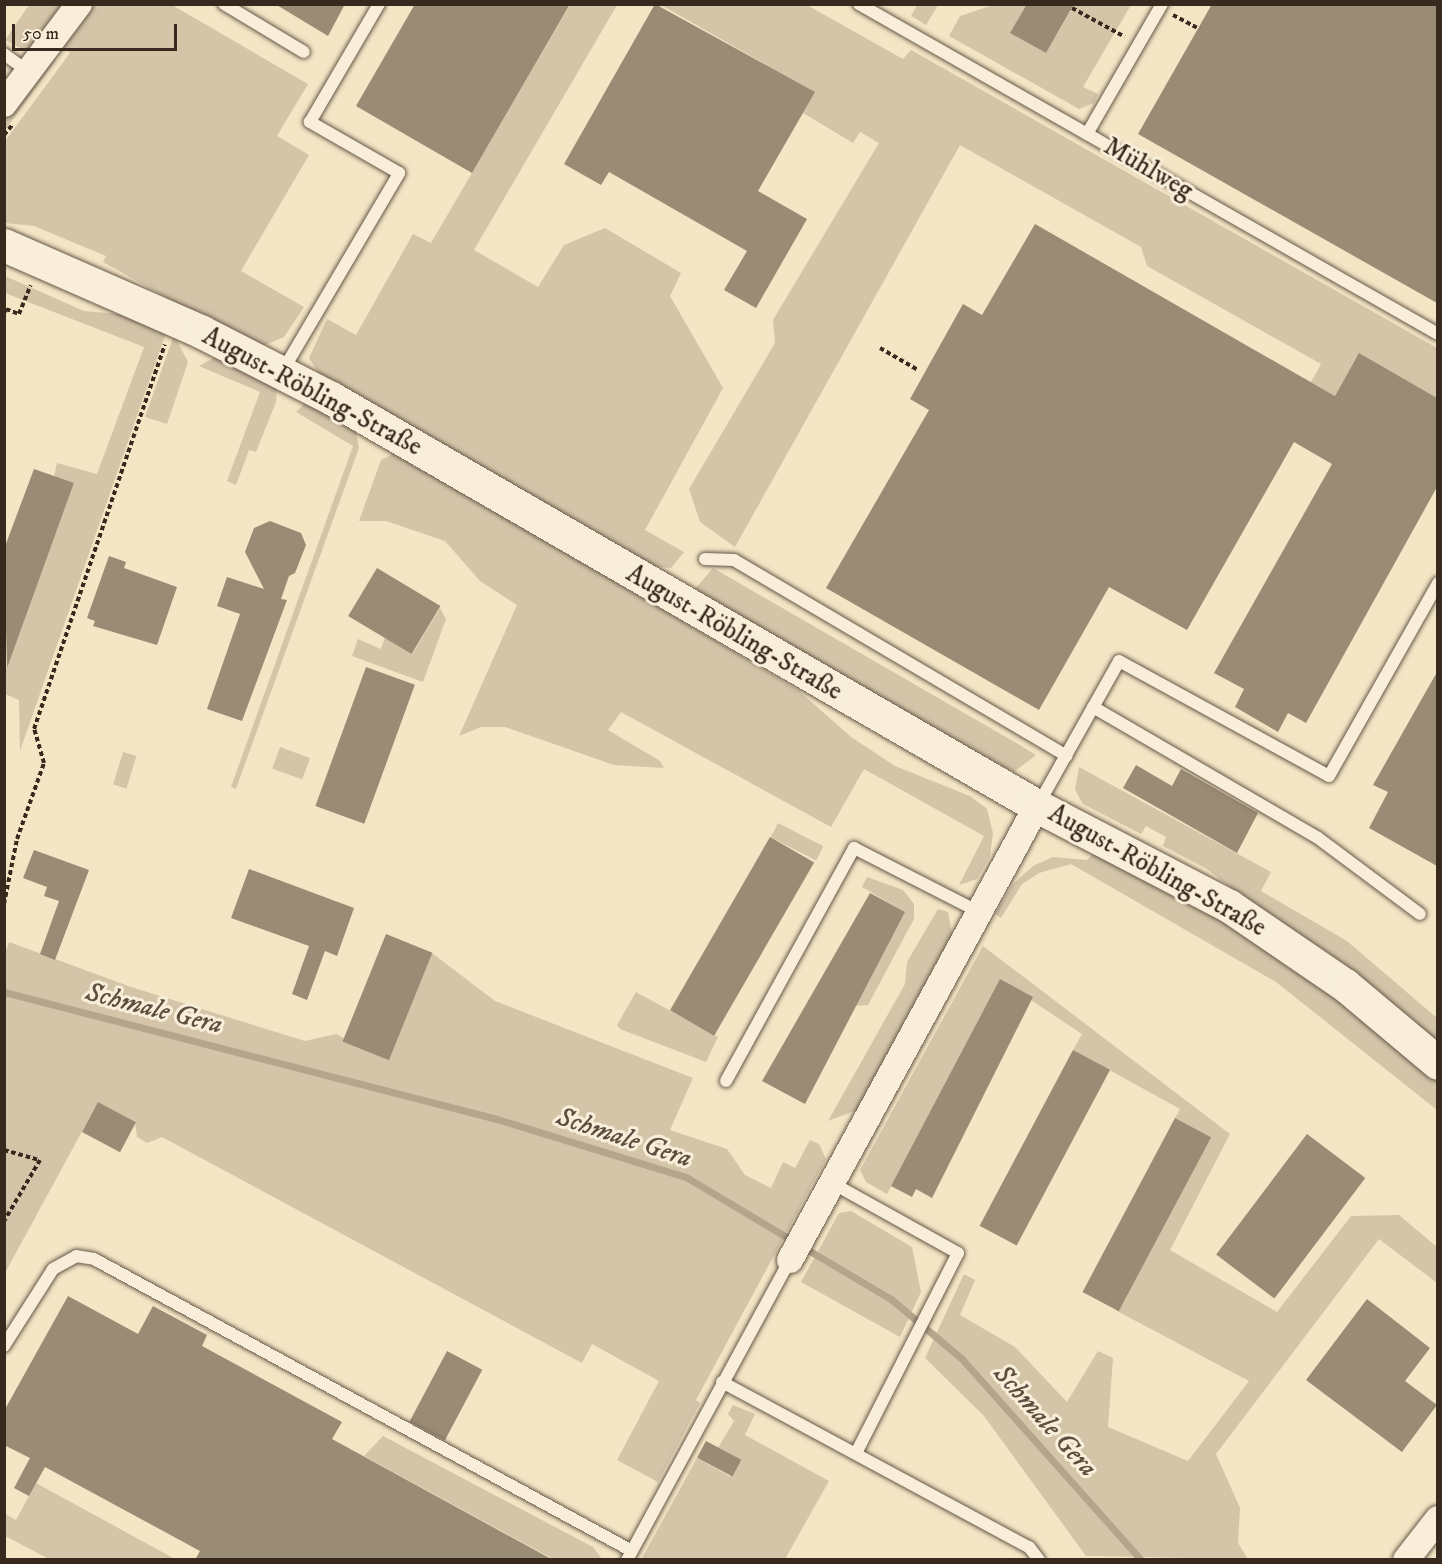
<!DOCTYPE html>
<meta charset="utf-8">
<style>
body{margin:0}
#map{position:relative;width:1442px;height:1564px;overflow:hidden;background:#f4e5c5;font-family:"IM FELL DW Pica",serif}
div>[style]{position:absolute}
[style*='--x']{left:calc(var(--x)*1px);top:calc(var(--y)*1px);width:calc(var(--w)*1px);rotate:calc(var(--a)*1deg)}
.green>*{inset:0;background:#d4c5a9;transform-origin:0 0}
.stream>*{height:7px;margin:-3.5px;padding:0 3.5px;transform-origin:3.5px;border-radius:3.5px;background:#b4a58c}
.building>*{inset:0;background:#9a8b75;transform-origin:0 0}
.path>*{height:4px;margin-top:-2px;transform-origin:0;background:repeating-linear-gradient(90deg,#38291e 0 4.5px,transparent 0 7.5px)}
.roads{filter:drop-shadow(0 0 2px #675848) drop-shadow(0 0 2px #675848)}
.lane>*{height:12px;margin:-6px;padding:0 6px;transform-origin:6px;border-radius:6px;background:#f8eed9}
.street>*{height:26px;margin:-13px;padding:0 13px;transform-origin:13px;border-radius:13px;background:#f8eed9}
.secondary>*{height:33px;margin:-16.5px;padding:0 16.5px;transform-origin:16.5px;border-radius:16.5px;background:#f8eed9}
span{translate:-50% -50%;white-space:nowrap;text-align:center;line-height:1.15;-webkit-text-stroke:6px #f8eed9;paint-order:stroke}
.street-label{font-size:26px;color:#38291e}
.water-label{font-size:27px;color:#5d4e3f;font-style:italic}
.frame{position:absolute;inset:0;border:6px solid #38291e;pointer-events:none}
.scale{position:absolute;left:12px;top:24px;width:165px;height:27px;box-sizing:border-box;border:3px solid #38291e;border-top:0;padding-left:8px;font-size:18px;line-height:21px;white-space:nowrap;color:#38291e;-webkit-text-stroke:4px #f8eed9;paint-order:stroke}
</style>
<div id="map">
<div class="green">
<i style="clip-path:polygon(29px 5px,66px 5px,30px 53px,5px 40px)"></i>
<i style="clip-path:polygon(93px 5px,172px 5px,308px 84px,277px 136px,309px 155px,241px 271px,304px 307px,284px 337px,265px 345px,248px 343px,103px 262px,106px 256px,34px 226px,5px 223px,5px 141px,70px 53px,61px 46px)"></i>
<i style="clip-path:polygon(570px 5px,617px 5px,474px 250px,538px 287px,564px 245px,605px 228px,681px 273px,670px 296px,723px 388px,645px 530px,684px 552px,671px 568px,649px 566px,320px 375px,309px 358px,327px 319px,356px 335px,413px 234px,431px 243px)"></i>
<i style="clip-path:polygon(661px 5px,807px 5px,903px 59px,911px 50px,1437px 348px,1437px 398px,1359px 354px,1335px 396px,1311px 382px,1321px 364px,1147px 266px,1141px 247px,960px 145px,735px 547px,700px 522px,689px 489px,775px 343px,773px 320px,879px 143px,860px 132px,853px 143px,803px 113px,814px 92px)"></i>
<i style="clip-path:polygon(917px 5px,938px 5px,926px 25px,911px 16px)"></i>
<i style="clip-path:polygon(993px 5px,1027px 5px,1011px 33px,1046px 53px,1074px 5px,1131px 5px,1083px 87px,1098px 94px,1094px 103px,1079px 109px,949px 36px,960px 16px)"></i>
<i style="clip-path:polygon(52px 57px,56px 60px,5px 130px,5px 119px)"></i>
<i style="clip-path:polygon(5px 276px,84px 311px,129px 315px,167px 330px,20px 751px,19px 700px,5px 694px,4px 674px,74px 484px,54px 476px,57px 463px,97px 474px,144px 347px,5px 293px)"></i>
<i style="clip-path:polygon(174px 335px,188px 362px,167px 424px,145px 417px)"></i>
<i style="clip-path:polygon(221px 354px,277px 383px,276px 402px,256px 452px,249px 450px,236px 485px,227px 481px,260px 392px,199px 366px)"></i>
<i style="clip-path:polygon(307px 401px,355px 427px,359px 448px,236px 789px,231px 787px,353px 446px,296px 412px)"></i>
<i style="clip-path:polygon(397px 452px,798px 690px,851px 737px,895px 766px,970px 796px,987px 809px,993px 833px,990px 856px,977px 879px,959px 885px,984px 836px,864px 769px,831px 827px,621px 712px,608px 730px,660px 761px,664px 768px,614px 765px,505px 727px,481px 727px,459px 736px,517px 605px,480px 581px,445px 541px,386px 521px,359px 521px,381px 460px)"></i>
<i style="clip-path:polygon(713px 568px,1018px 744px,1036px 755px,1014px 772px,920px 725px,695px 589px)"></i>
<i style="clip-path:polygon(440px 608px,446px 619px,423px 682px,352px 656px,358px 639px,381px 649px,385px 637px,413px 653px)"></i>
<i style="left:280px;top:747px;width:32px;height:23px;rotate:20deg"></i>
<i style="left:123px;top:752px;width:14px;height:34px;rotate:17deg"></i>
<i style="clip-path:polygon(1079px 767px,1271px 872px,1261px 891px,1347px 941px,1437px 1018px,1437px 1047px,1207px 869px,1163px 846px,1166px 837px,1146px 826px,1141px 834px,1083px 804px,1075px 790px)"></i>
<i style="left:778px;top:823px;width:51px;height:16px;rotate:27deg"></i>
<i style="clip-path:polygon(1094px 853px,1277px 950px,1437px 1075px,1437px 1110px,1276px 982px,1071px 864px,1039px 873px,1022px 884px,1001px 918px,995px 914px,1013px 884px,1033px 866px,1053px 857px,1087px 860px)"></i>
<i style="clip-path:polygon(867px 877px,903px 890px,914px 904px,914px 919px,868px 1005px,853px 1006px,905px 912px,862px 887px)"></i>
<i style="clip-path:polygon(938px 909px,948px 912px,952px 934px,857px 1110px,828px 1121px,905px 984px,907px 962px)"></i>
<i style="clip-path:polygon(9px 942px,131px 987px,305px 1041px,336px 1034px,388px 1060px,432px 953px,495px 1001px,693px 1078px,670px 1130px,727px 1149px,745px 1175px,771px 1188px,783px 1162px,795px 1168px,810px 1140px,819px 1144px,826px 1159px,696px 1400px,700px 1403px,658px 1482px,617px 1460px,659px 1381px,592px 1344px,582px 1363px,162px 1137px,147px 1143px,137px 1137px,135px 1122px,98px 1102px,5px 1273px,4px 956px)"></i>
<i style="clip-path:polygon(983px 946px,1230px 1134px,1170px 1250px,1277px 1312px,1351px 1216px,1399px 1215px,1437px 1247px,1437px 1283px,1379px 1239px,1216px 1454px,1240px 1508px,1238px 1543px,1248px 1559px,1086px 1556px,984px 1416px,925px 1358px,964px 1274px,975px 1280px,960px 1315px,1015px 1347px,1067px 1402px,1098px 1351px,1113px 1358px,1108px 1427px,1188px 1461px,1249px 1381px,1117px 1311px,1211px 1137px,1175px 1118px,1180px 1109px,1073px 1050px,1082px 1034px,1001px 980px,887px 1194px,866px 1182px,860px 1170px)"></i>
<i style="clip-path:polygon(636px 992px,718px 1037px,706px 1062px,620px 1029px,617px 1025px)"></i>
<i style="clip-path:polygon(851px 1211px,912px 1247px,921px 1292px,900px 1337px,801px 1282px,839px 1213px)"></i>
<i style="clip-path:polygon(733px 1405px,755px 1414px,745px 1435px,829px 1481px,785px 1559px,641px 1560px,697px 1458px,731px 1477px,718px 1448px,734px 1421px,728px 1414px)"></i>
<i style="clip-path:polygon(383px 1436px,593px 1547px,602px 1559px,553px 1559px,364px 1456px)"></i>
<i style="clip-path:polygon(36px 1483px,175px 1559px,49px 1559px,5px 1536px,5px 1514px,16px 1520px)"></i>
</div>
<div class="stream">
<i style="--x:4;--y:992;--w:509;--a:14.45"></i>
<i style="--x:497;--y:1119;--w:198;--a:17.1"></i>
<i style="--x:686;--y:1177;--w:125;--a:30.9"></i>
<i style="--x:803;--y:1247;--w:102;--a:30.6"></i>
<i style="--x:891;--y:1299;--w:93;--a:40.2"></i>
<i style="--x:962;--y:1359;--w:269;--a:48.3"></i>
</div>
<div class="building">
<i style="clip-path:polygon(275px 4px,345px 4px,328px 36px)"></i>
<i style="clip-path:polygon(415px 4px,570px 4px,472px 173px,356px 106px)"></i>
<i style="clip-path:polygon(655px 4px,815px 92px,758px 191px,807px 219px,756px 308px,724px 290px,747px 251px,609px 172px,601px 185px,564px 164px)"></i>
<i style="clip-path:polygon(1027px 4px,1074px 4px,1046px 53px,1010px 33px)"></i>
<i style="clip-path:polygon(1212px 4px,1437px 4px,1437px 303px,1138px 134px)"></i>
<i style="clip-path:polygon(1035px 224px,1335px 396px,1359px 353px,1437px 398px,1437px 487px,1306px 723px,1288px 713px,1278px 732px,1235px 707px,1244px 689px,1214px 673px,1332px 464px,1294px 442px,1187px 630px,1109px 587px,1039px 710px,826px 588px,929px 410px,910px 399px,963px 304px,982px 315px)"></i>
<i style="clip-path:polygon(34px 469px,74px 483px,7px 668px,4px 549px)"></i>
<i style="clip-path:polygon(270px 521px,301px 533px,306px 545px,295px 573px,289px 576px,281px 599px,287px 600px,242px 721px,207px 709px,240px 614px,217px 606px,227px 577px,264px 589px,245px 552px,254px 528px)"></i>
<i style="clip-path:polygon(109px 556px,126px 562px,124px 568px,177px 587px,157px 645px,93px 626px,95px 621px,87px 618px)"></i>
<i style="left:377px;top:568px;width:74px;height:56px;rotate:31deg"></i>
<i style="left:366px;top:667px;width:52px;height:148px;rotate:20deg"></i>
<i style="clip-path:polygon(1437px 672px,1437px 866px,1369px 828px,1388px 792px,1373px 785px)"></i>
<i style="clip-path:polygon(1136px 765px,1172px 786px,1181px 769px,1258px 813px,1237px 853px,1123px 788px)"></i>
<i style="left:770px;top:837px;width:51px;height:200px;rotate:30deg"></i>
<i style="clip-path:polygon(34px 850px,89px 870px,55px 960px,40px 954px,59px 901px,44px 896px,47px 887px,23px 878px)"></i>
<i style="clip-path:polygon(249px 869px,354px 908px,337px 956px,325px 951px,307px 1000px,292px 994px,309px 946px,231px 918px)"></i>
<i style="clip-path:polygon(870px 893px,905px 912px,805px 1104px,762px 1081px)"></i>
<i style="left:386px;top:934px;width:50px;height:116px;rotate:22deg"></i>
<i style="clip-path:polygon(1000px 979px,1033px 997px,932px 1198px,916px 1189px,912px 1197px,891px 1186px)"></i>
<i style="left:1073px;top:1050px;width:42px;height:199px;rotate:28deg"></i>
<i style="left:98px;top:1102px;width:43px;height:34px;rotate:28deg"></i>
<i style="left:1175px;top:1118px;width:41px;height:197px;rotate:28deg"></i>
<i style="left:1307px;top:1134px;width:73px;height:151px;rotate:37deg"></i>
<i style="clip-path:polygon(68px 1296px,138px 1334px,153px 1306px,207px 1335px,202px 1346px,342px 1422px,332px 1439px,553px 1560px,195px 1560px,200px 1551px,45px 1467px,29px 1496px,14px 1488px,30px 1458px,4px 1445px,4px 1411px)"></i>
<i style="clip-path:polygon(1367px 1299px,1430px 1348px,1405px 1381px,1437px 1405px,1402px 1452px,1306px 1380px)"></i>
<i style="left:447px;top:1351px;width:40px;height:80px;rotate:28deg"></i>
<i style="left:706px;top:1441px;width:40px;height:19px;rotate:28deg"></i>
</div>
<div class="path">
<i style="--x:1072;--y:8;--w:60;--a:28.7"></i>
<i style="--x:1173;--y:15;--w:30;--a:28"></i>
<i style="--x:4;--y:135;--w:13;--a:-51"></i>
<i style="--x:4;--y:313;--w:4;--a:-63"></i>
<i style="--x:6;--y:309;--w:14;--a:21"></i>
<i style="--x:19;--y:314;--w:31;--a:-68"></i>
<i style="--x:880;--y:348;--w:44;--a:30.1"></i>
<i style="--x:4;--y:904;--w:66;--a:-78.7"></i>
<i style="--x:17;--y:839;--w:81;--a:-70.4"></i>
<i style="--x:44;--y:763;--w:35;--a:-106"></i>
<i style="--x:34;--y:729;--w:406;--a:-71.2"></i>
<i style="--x:4;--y:1150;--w:37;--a:16"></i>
<i style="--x:40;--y:1160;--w:71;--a:120.5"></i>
</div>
<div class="roads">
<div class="lane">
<i style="--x:224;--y:4;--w:93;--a:31"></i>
<i style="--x:859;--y:4;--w:666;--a:29.68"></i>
<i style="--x:4;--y:54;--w:31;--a:36"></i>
<i style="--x:1087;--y:134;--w:150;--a:-60"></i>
<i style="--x:282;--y:372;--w:231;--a:-59.5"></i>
<i style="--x:399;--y:173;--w:103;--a:-150.2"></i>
<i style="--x:310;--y:122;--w:137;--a:-59.7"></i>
<i style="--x:705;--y:559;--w:29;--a:2"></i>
<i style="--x:734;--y:560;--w:386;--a:30.5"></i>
<i style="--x:1093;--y:707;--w:260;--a:30.2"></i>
<i style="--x:1318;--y:838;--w:127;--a:36.7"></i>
<i style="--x:1038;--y:805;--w:165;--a:-60.6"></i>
<i style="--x:1119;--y:661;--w:239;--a:28.7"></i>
<i style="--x:1329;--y:776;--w:222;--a:-60.5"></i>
<i style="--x:726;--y:1081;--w:266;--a:-61.2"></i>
<i style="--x:854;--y:848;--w:140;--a:27.1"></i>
<i style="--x:832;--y:1183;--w:144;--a:29.1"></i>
<i style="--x:958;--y:1253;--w:225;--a:117"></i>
<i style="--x:4;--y:1346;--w:91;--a:-57.5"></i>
<i style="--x:53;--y:1269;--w:26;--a:-29"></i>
<i style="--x:76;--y:1256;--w:18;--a:9"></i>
<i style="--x:94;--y:1259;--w:612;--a:28.49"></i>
<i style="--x:722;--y:1382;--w:349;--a:28.3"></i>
<i style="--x:1029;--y:1547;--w:16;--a:52"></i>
<i style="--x:627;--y:1560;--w:341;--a:-61.5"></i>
</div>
<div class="street">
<i style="--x:4;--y:104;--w:125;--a:-53.1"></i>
<i style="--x:790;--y:1260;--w:517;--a:-61.45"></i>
<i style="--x:1406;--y:1560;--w:52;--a:-52"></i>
</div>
<div class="secondary">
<i style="--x:4;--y:245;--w:216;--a:23.7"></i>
<i style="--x:202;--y:332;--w:145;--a:27.1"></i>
<i style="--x:331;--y:398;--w:815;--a:30.02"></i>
<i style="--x:1037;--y:806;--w:216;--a:27.5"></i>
<i style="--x:1229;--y:906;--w:140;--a:34.3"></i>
<i style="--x:1345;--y:985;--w:121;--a:40"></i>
</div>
</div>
<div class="street-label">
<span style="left:1148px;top:169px;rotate:30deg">Mühlweg</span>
<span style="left:312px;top:392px;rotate:28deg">August-Röbling-Straße</span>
<span style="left:734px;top:633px;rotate:30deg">August-Röbling-Straße</span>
<span style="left:1157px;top:871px;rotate:29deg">August-Röbling-Straße</span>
</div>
<div class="water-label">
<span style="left:154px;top:1009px;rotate:14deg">Schmale Gera</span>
<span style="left:624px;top:1138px;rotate:18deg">Schmale Gera</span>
<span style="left:1045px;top:1421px;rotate:48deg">Schmale Gera</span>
</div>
<div class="frame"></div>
<div class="scale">50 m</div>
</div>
